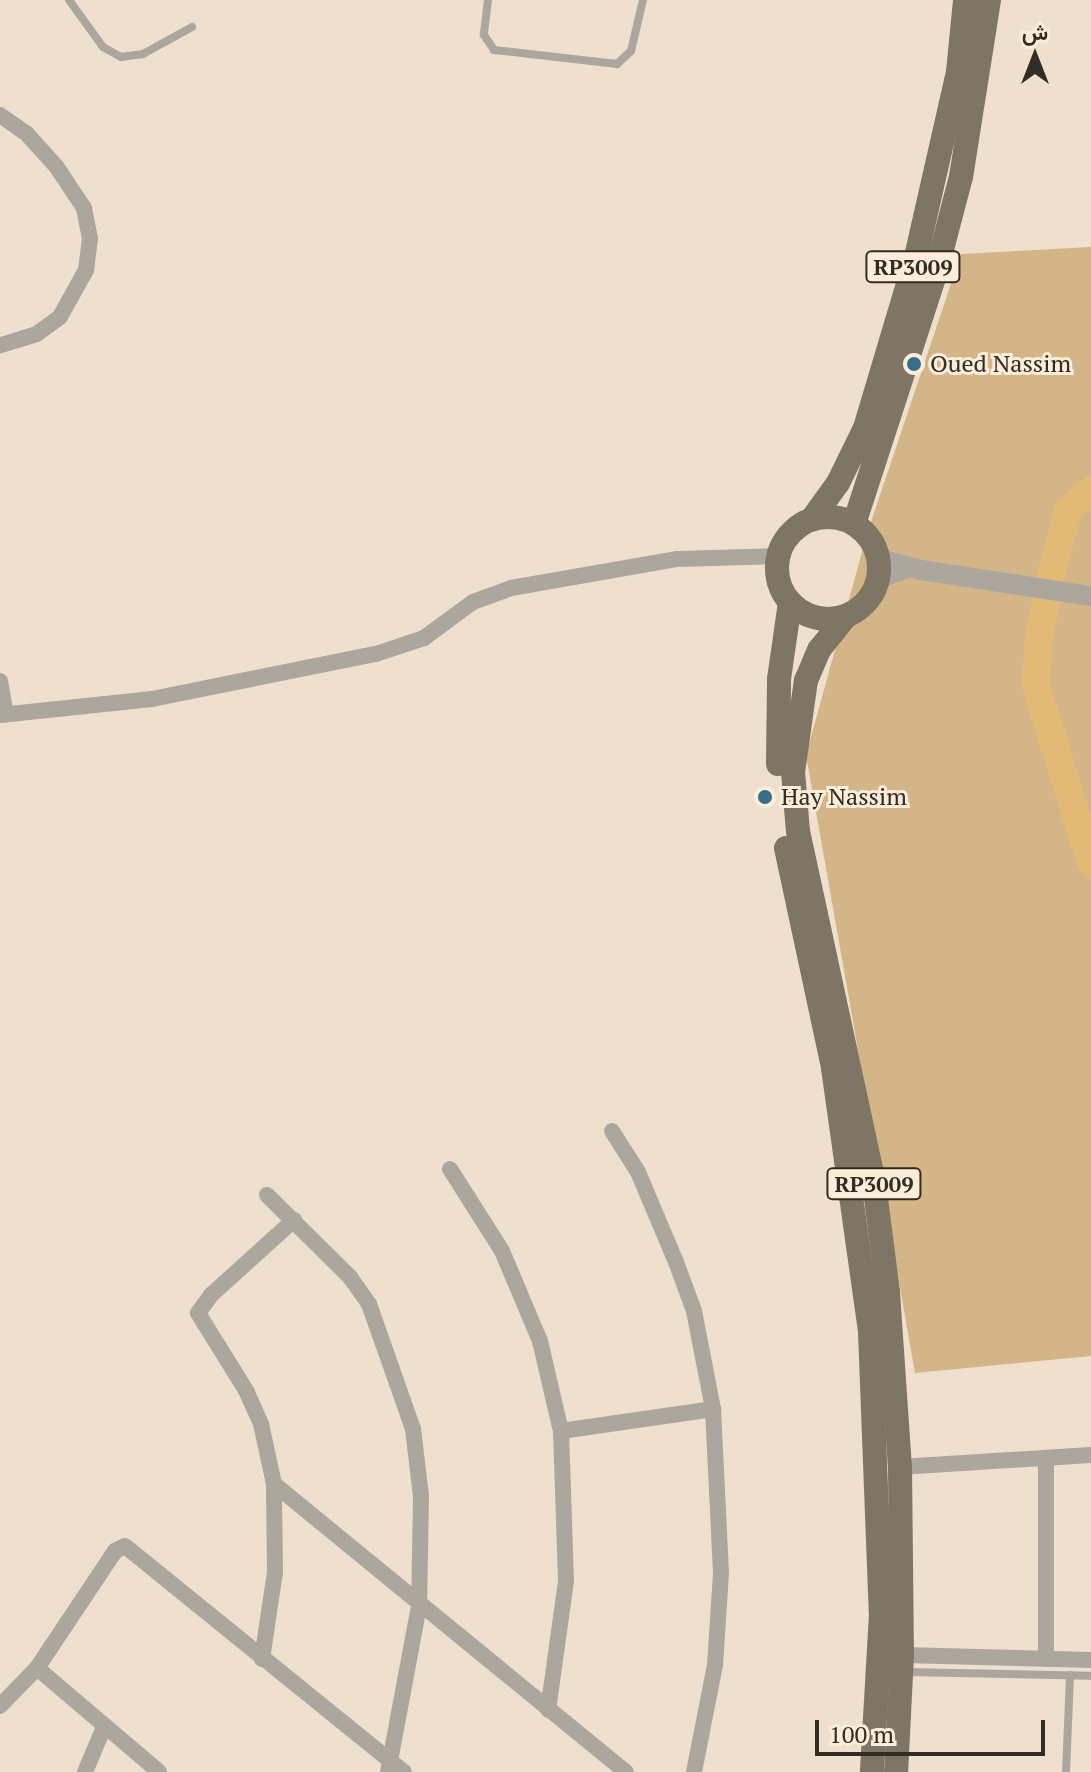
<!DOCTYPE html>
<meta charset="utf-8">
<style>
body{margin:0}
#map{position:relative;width:1091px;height:1772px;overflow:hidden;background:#eee0cc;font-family:"PT Serif",Vazirmatn,serif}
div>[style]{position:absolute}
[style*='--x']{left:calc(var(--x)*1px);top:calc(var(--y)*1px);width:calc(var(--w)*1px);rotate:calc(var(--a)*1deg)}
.green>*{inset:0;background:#d3b587}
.river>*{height:28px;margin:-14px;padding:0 14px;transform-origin:14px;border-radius:14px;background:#e3b976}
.service>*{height:8px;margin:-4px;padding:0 4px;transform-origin:4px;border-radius:4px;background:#aca79e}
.minor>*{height:16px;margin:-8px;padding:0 8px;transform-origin:8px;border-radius:8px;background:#aca79e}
.tertiary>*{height:20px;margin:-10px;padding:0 10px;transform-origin:10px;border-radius:10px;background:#aca79e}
.primary>*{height:24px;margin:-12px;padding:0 12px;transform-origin:12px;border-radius:12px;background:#7f7565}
.primary>.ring{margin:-12px;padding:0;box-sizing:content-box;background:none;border:24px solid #7f7565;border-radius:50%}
.dots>*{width:22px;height:22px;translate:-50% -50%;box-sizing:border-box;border:4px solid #fbedd9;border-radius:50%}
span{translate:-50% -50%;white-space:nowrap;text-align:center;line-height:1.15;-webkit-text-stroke:6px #fbedd9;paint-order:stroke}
.shield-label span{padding:2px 6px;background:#fbedd9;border:2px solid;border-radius:6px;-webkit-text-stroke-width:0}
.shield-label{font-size:22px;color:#312c24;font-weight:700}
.poi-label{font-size:24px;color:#312c24}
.left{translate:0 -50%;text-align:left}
.north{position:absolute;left:995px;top:16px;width:80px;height:80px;-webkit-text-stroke:6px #fbedd9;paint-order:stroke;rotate:0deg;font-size:22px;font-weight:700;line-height:32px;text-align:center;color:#312c24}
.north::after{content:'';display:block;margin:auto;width:28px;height:36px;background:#312c24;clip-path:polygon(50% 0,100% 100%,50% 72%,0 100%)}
.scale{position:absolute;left:815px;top:1720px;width:230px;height:36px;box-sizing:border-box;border:4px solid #312c24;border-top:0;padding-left:10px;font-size:24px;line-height:28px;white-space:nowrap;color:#312c24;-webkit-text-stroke:6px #fbedd9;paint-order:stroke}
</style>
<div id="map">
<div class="green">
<i style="clip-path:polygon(1091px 247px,1091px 1356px,915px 1373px,806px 755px,867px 534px,961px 254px)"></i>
</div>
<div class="river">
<i style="--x:1091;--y:490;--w:29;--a:139"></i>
<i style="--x:1069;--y:509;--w:63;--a:105.6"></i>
<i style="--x:1052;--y:570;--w:68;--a:101"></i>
<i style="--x:1039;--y:637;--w:49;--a:93.5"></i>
<i style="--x:1036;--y:686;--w:185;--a:72.7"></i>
</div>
<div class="service">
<i style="--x:69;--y:0;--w:58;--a:54.1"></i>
<i style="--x:103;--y:47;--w:21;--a:29"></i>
<i style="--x:121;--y:57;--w:22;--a:-8"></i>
<i style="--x:143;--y:54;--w:56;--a:-28.9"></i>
<i style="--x:488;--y:0;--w:35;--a:97"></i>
<i style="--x:484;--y:35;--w:18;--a:56"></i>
<i style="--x:494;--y:50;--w:124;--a:6.5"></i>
<i style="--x:617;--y:64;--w:19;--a:-43"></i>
<i style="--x:631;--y:51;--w:52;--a:-76.8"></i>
<i style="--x:906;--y:1672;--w:185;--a:1.2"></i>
<i style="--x:1066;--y:1772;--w:97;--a:-87.6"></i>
</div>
<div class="minor">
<i style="--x:0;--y:115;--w:32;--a:35"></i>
<i style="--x:26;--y:133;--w:45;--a:47.7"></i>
<i style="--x:56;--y:166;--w:50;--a:56.3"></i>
<i style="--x:84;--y:208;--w:31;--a:79"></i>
<i style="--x:90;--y:238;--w:32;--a:97"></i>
<i style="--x:86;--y:270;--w:54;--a:119"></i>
<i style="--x:60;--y:317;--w:29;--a:144"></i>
<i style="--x:37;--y:334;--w:39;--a:163"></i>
<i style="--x:0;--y:681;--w:34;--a:80"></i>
<i style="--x:0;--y:715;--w:153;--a:-6"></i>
<i style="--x:152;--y:699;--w:228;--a:-11.4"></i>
<i style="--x:376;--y:654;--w:51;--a:-18.4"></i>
<i style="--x:424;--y:638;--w:61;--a:-36.3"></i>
<i style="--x:473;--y:602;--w:40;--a:-20.2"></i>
<i style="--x:511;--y:588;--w:169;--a:-9.9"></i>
<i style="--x:678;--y:559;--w:100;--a:-1.7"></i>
<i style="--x:612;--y:1131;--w:49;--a:57.6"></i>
<i style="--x:638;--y:1172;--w:98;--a:67.1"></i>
<i style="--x:676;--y:1262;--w:52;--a:69.8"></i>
<i style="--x:694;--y:1311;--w:100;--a:79"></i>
<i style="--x:713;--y:1409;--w:164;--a:87.2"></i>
<i style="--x:721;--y:1573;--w:92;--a:93.7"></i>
<i style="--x:715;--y:1665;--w:109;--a:101.1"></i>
<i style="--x:450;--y:1169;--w:97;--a:57.6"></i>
<i style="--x:502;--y:1251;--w:98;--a:67.1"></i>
<i style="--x:540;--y:1341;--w:92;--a:76.9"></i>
<i style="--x:561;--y:1431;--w:150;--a:88.1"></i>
<i style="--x:566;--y:1581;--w:130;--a:97.9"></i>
<i style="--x:267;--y:1195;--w:117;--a:44.7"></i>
<i style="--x:350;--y:1277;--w:33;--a:55"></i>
<i style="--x:369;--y:1304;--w:133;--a:70.6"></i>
<i style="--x:413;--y:1429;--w:67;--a:83.2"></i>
<i style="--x:421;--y:1496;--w:110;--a:91"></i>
<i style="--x:419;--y:1606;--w:169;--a:100.6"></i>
<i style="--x:561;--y:1431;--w:154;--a:-8.2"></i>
<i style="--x:1046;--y:1458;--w:201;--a:90"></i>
<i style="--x:900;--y:1467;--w:191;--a:-3.6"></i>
<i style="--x:274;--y:1484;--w:455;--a:39.3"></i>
<i style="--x:902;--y:1655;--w:189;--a:1.5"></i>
<i style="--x:262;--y:1659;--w:88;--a:-81.5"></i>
<i style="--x:275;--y:1572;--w:88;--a:-90.7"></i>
<i style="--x:274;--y:1484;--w:61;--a:-102.2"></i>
<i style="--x:261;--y:1424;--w:35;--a:-114"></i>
<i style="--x:247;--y:1392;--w:93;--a:-121.8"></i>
<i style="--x:198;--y:1313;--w:22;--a:-54"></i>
<i style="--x:211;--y:1295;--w:112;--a:-42.1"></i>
<i style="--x:37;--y:1668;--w:160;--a:40.4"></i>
<i style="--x:0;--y:1706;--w:53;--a:-45.8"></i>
<i style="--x:37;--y:1668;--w:141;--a:-56.3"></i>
<i style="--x:115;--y:1551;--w:11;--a:-27"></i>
<i style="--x:125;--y:1546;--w:359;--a:39"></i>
<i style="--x:85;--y:1772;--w:49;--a:-67.1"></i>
</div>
<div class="tertiary">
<i style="--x:879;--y:559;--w:43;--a:14.7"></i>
<i style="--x:921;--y:570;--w:172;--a:8.7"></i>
<i style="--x:878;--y:579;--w:31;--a:-21"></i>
</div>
<div class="primary">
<i class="ring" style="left:777px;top:517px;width:78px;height:78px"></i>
<i style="--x:812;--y:519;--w:44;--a:-54.2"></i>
<i style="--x:838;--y:483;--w:61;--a:-63.9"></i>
<i style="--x:865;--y:428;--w:178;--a:-73.4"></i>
<i style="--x:916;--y:257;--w:190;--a:-77.2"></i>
<i style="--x:958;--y:72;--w:72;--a:-84.4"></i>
<i style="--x:854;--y:524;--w:265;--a:-72"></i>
<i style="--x:936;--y:272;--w:98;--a:-75.3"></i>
<i style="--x:961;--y:177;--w:179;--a:-81"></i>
<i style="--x:846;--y:616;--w:43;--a:128.5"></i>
<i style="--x:819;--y:650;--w:33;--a:113"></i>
<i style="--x:806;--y:680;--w:93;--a:98"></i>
<i style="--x:793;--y:772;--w:59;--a:85.2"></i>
<i style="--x:798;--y:831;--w:360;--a:77.8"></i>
<i style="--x:874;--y:1183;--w:110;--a:82.7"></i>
<i style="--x:888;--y:1292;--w:175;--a:86.1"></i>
<i style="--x:900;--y:1467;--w:188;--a:89.4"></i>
<i style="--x:902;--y:1655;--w:117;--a:92.9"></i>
<i style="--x:778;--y:764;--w:85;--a:-89.3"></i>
<i style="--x:779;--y:679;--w:77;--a:-81.8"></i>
<i style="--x:786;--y:848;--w:225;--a:77.9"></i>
<i style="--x:833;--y:1068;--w:267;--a:82"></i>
<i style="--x:870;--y:1332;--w:282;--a:87.8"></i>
<i style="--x:881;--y:1614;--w:158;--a:93.3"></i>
</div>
<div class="dots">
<i style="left:914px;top:364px;background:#386e8a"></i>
<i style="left:765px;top:797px;background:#386e8a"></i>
</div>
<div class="shield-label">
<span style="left:913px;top:267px">RP3009</span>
<span style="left:874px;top:1184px">RP3009</span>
</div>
<div class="poi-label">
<span class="left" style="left:930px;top:364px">Oued Nassim</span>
<span class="left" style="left:781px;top:797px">Hay Nassim</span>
</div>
<div class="north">ش</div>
<div class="scale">100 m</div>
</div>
